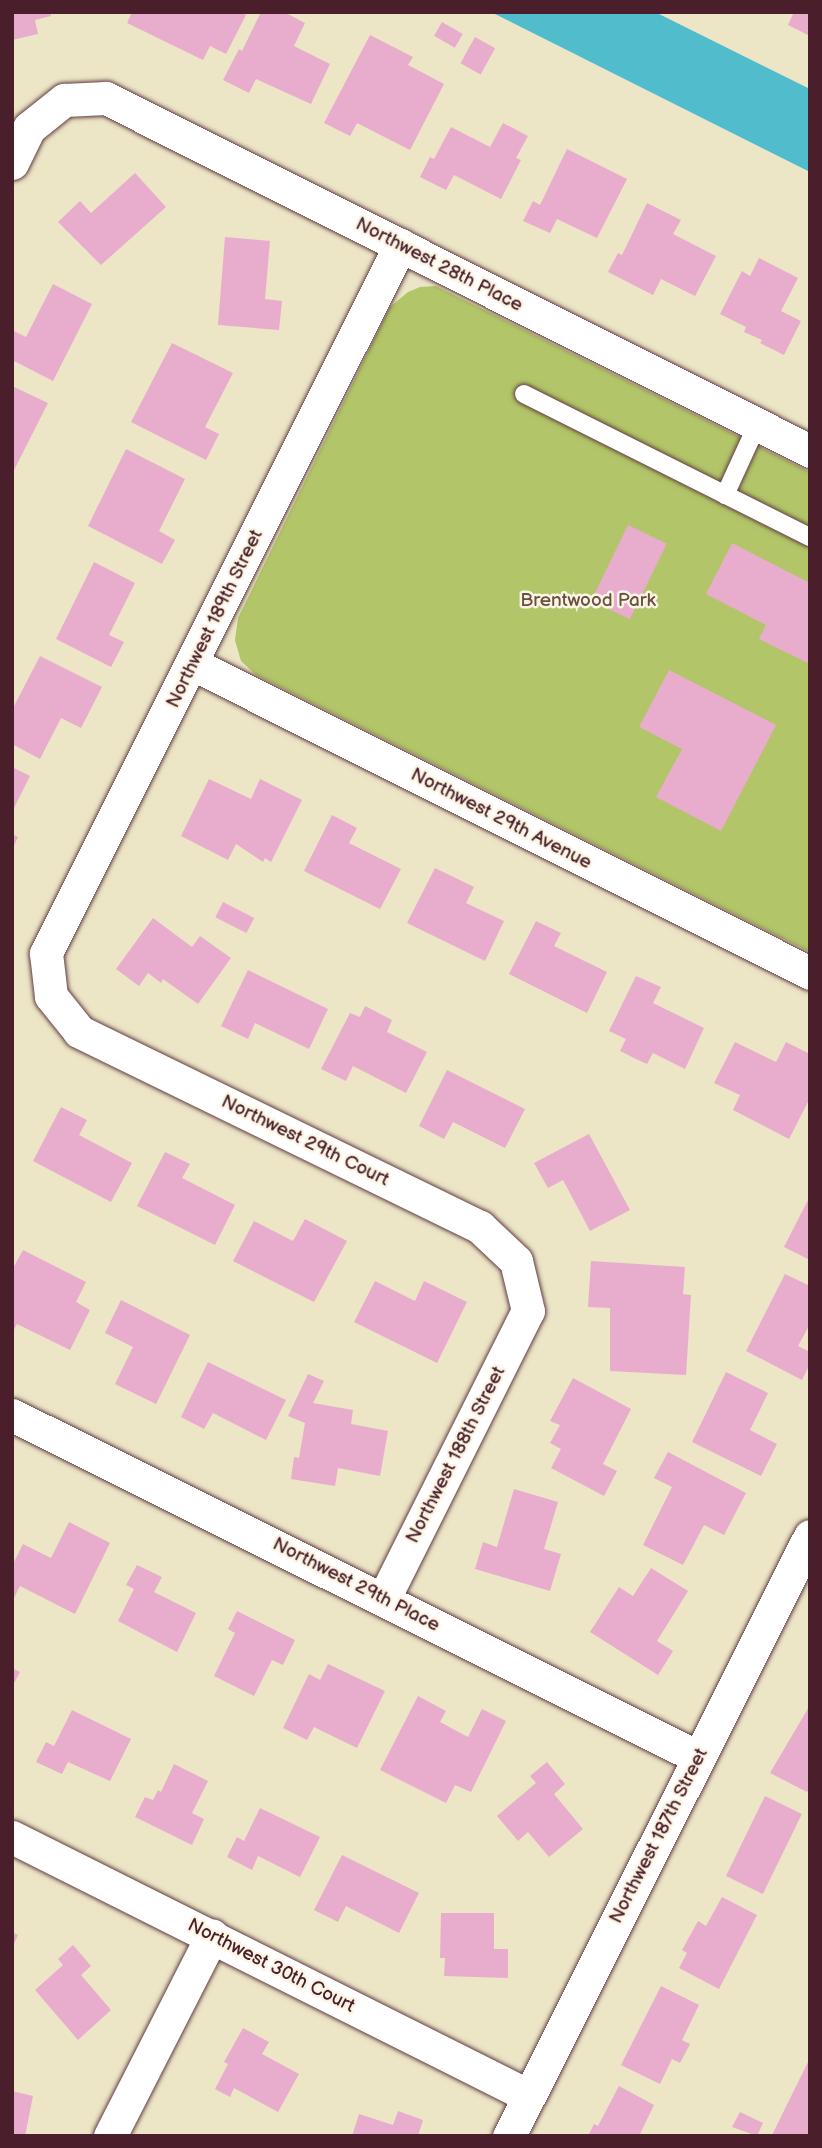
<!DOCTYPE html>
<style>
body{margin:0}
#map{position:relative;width:822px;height:2148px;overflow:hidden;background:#ece5c6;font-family:"Balsamiq Sans",sans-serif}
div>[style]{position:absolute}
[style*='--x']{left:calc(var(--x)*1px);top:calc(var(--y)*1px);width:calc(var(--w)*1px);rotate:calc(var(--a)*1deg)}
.green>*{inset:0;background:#b2c568}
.water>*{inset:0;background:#51bccc}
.building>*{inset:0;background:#e8adcd;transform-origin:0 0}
.roads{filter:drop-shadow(0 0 2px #623d42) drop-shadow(0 0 2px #623d42)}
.lane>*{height:18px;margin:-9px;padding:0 9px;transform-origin:9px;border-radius:9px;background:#fff}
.street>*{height:33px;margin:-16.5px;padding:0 16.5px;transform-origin:16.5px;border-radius:16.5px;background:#fff}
span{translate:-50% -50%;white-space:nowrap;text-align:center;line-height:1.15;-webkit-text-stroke:5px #fcf5e5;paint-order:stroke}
.street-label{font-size:19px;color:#4a1f2b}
.park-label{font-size:19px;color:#69513d}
.frame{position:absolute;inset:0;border:14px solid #4a1f2b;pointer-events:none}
</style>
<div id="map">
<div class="green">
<i style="clip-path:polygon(436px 286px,810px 472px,810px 952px,256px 675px,241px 661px,235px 640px,238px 618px,390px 307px,408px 292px,420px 287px)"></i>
</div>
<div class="water">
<i style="clip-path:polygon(491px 12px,655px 12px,810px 89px,810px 172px)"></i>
</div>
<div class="building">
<i style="clip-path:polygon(12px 12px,50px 12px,51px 16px,35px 20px,38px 34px,12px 40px)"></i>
<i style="clip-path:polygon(132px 12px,240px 12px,246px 15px,226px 54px,210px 46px,203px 60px,127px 23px)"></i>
<i style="clip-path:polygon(261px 12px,284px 12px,305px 23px,294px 46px,330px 64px,311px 104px,256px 79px,249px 93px,223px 80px,239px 49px,242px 51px)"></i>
<i style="clip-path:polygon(794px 12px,810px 12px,810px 36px,788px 25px)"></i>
<i style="left:442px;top:22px;width:24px;height:16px;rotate:30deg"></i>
<i style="clip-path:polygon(370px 35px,413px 57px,408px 65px,444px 84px,410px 150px,357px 123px,350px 136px,324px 123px)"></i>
<i style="left:475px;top:37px;width:23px;height:30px;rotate:29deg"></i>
<i style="clip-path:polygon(503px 123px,528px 136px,516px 158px,521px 160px,501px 199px,454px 175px,446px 190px,420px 177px,430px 157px,434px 159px,451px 127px,490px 147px)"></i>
<i style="clip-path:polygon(567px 149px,627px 179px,597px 238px,557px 219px,550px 233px,523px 221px,533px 201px,540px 205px)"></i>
<i style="clip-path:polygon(135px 173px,166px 207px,101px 265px,58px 222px,80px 201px,91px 213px)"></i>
<i style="clip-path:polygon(647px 203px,681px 220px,673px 234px,716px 256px,695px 296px,661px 279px,653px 295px,608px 272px,618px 253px,622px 255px)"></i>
<i style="clip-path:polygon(225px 237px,270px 241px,265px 299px,282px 301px,279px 330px,218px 325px)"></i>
<i style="clip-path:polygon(759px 258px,798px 278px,781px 311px,801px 321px,784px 355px,760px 343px,762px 340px,744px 332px,746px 327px,720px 314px,742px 271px,750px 276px)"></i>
<i style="clip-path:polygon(53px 284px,92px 304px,53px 381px,12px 360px,12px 330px,26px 337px)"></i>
<i style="clip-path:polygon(172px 343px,233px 373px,205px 427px,219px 434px,206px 460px,131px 422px)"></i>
<i style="clip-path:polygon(12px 386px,48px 403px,12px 474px)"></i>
<i style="clip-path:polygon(126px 449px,185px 479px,159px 531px,175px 540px,162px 564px,88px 526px)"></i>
<i style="left:628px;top:525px;width:43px;height:84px;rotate:26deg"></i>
<i style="clip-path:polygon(732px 543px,810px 583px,810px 664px,759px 639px,766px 625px,706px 594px)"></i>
<i style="clip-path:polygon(94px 562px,135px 583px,109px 635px,124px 642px,111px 667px,56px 639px)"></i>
<i style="clip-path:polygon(40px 656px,102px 687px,81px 728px,61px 718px,40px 759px,12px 744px,12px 710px)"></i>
<i style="clip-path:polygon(669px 670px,776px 725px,721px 831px,656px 797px,682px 749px,639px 727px)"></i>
<i style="clip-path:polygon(12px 767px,30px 776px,12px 812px)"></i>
<i style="clip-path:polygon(209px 779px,251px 799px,260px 779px,302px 800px,271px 862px,265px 858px,263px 862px,236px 844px,228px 860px,181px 836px)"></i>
<i style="clip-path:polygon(332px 815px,357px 828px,349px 843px,401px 869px,380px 909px,304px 871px)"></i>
<i style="clip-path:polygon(12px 834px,18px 837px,12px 850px)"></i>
<i style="clip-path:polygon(435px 868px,474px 887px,466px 903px,504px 921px,485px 961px,407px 923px)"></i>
<i style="left:223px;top:902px;width:35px;height:17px;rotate:27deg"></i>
<i style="clip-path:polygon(153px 918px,192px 947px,200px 936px,231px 958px,198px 1004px,163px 979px,161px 983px,148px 973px,139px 986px,116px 969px)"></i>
<i style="clip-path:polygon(536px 921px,561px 933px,554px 946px,607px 972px,587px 1013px,509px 974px)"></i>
<i style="clip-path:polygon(248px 970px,328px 1009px,309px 1049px,255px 1023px,248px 1039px,221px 1026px)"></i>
<i style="clip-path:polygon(636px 976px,661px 987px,653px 1003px,704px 1028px,685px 1069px,653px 1053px,647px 1064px,634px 1058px,620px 1051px,626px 1039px,609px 1031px)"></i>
<i style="clip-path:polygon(365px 1006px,392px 1020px,387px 1032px,427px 1052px,406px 1093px,353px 1066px,346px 1081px,321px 1069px,350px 1013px,360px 1017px)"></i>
<i style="clip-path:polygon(735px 1042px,776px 1062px,786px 1042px,810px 1054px,810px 1098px,789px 1139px,733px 1110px,740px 1095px,714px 1083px)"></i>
<i style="clip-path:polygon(447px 1070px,525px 1109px,505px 1148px,453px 1122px,444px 1139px,419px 1126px)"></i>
<i style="clip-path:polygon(61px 1107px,87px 1120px,79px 1135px,132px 1163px,111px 1202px,33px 1161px)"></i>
<i style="clip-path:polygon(589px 1134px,630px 1210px,590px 1231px,563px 1180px,548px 1188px,534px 1163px)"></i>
<i style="clip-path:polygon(165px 1152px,190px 1164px,182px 1178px,235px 1205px,215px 1245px,137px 1206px)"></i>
<i style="clip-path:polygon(810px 1196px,810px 1260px,784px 1247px)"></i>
<i style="clip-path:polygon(305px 1219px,347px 1241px,314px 1302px,233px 1261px,254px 1221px,293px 1241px)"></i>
<i style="clip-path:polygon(23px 1250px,86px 1282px,76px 1302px,90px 1310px,70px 1350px,17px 1324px,12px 1333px,12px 1270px)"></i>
<i style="clip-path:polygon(591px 1261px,685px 1267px,683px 1294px,691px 1295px,686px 1375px,610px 1371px,610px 1308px,588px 1307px)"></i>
<i style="clip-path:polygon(785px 1274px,810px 1286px,810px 1324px,798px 1346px,810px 1352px,810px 1364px,802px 1380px,746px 1351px)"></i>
<i style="clip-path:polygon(375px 1281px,415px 1301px,424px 1281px,467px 1302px,437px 1363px,354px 1322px)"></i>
<i style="clip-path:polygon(121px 1300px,190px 1335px,156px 1404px,115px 1384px,133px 1347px,105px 1333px)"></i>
<i style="clip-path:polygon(208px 1362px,286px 1400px,266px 1440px,213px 1413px,204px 1429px,181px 1417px)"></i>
<i style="clip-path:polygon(726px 1372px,768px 1393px,750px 1430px,777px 1444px,761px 1476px,692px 1442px)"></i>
<i style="clip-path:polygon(308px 1374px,324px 1381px,313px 1403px,353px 1410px,351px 1424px,388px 1431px,380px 1476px,338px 1468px,335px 1486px,291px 1479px,294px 1457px,299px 1458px,305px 1423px,288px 1416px)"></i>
<i style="clip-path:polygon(573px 1378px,631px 1409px,603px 1464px,617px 1471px,604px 1496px,551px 1468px,561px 1449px,550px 1443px,560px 1425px,550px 1421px)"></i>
<i style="clip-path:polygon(668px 1452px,746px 1493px,724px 1535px,704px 1525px,683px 1565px,643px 1545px,672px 1487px,654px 1478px)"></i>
<i style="clip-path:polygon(514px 1489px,558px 1502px,544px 1549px,561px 1554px,550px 1591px,475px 1569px,483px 1542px,497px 1547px)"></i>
<i style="clip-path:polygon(69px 1522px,110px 1543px,75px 1614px,20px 1586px,12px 1602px,12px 1566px,23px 1544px,51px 1558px)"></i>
<i style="clip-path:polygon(137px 1565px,162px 1577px,154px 1592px,196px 1613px,177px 1652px,118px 1621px,134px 1589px,126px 1585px)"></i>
<i style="clip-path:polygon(651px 1568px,688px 1591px,657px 1641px,673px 1651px,658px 1675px,590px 1632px,619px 1587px,633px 1596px)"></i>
<i style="clip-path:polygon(237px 1611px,295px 1640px,283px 1665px,272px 1660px,254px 1696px,214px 1676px,235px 1633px,228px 1629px)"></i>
<i style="clip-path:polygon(328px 1664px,385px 1691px,357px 1748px,314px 1727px,307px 1740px,283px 1728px,309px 1674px,320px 1680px)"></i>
<i style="clip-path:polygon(12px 1668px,20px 1672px,12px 1687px)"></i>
<i style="clip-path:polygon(418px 1696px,446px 1711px,440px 1722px,468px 1737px,482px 1709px,506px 1721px,471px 1792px,455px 1785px,446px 1803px,380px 1770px)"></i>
<i style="clip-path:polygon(810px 1705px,810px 1787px,807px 1792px,770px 1773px)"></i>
<i style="clip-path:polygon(72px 1710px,131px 1739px,110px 1781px,68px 1762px,62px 1774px,36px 1762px,46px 1742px,54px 1746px)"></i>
<i style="clip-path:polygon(547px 1762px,565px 1784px,554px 1794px,583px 1829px,549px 1857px,528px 1832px,518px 1841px,497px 1816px,536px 1783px,530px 1776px)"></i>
<i style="clip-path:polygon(174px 1764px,208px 1781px,192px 1813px,204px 1819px,192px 1845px,135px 1817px,145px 1797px,153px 1800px,158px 1790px,161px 1792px)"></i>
<i style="left:765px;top:1796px;width:41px;height:89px;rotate:26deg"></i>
<i style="clip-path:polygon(260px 1808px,320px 1837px,300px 1877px,258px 1856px,252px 1870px,227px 1857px,237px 1837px,244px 1841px)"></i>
<i style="clip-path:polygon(342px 1855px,419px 1893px,399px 1933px,346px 1906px,338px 1922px,314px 1910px)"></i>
<i style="clip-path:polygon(722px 1897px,757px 1915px,719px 1989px,679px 1968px,687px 1953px,682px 1950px,698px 1921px,706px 1926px)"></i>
<i style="clip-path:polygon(441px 1913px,494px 1913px,494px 1949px,508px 1949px,508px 1978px,444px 1976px,445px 1958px,440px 1958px)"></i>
<i style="clip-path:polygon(12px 1932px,18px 1935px,12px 1948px)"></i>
<i style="clip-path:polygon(73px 1945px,91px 1966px,81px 1975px,111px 2010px,78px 2040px,35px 1990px,63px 1965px,58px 1959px)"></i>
<i style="clip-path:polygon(661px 1986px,699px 2005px,682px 2040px,690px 2044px,680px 2063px,672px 2059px,660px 2084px,621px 2065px)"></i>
<i style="clip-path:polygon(243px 2028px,269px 2042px,262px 2054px,299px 2074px,278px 2112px,234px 2088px,230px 2097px,215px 2089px,228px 2064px,224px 2062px)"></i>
<i style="clip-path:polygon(810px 2058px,810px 2136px,775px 2136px,772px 2135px)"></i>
<i style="clip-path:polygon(619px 2086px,654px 2105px,639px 2136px,588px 2136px,594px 2124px,598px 2126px)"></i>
<i style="clip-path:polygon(12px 2091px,33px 2096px,25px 2136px,12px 2136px)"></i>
<i style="clip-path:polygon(398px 2111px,423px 2120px,418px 2136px,352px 2136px,359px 2114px,393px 2125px)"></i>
<i style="clip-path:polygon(740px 2112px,763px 2123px,757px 2136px,732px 2127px)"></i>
</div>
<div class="roads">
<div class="lane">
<i style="--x:524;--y:394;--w:320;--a:26.6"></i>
<i style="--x:725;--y:495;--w:77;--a:-65.4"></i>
</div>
<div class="street">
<i style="--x:12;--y:163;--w:39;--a:-64"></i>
<i style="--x:29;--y:128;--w:45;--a:-38.7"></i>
<i style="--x:64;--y:100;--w:42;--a:-2.7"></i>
<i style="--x:106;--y:98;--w:788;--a:26.63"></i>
<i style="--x:193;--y:664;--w:690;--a:26.6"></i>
<i style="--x:12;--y:1415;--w:767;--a:26.5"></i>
<i style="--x:384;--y:1598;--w:321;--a:-63.4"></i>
<i style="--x:528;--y:1311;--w:51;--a:-103.5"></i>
<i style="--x:516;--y:1261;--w:50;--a:-136.6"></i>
<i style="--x:480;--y:1227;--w:446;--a:-154"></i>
<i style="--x:79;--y:1031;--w:45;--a:-128.7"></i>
<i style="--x:51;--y:996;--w:43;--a:-96.6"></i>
<i style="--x:46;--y:953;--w:792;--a:-63.43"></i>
<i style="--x:12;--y:1837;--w:578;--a:26.61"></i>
<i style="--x:110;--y:2136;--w:225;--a:-63"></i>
<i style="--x:509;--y:2136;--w:671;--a:-63.36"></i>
</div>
</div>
<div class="street-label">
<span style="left:439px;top:265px;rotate:27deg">Northwest 28th Place</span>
<span style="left:215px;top:619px;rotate:-64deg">Northwest 189th Street</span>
<span style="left:501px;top:819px;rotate:27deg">Northwest 29th Avenue</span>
<span style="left:305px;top:1141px;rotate:26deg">Northwest 29th Court</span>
<span style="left:456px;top:1455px;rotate:-63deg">Northwest 188th Street</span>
<span style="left:356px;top:1585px;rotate:27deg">Northwest 29th Place</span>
<span style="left:659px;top:1836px;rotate:-63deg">Northwest 187th Street</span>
<span style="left:271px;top:1966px;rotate:27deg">Northwest 30th Court</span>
</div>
<div class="park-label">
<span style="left:588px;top:601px">Brentwood Park</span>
</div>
<div class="frame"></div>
</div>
